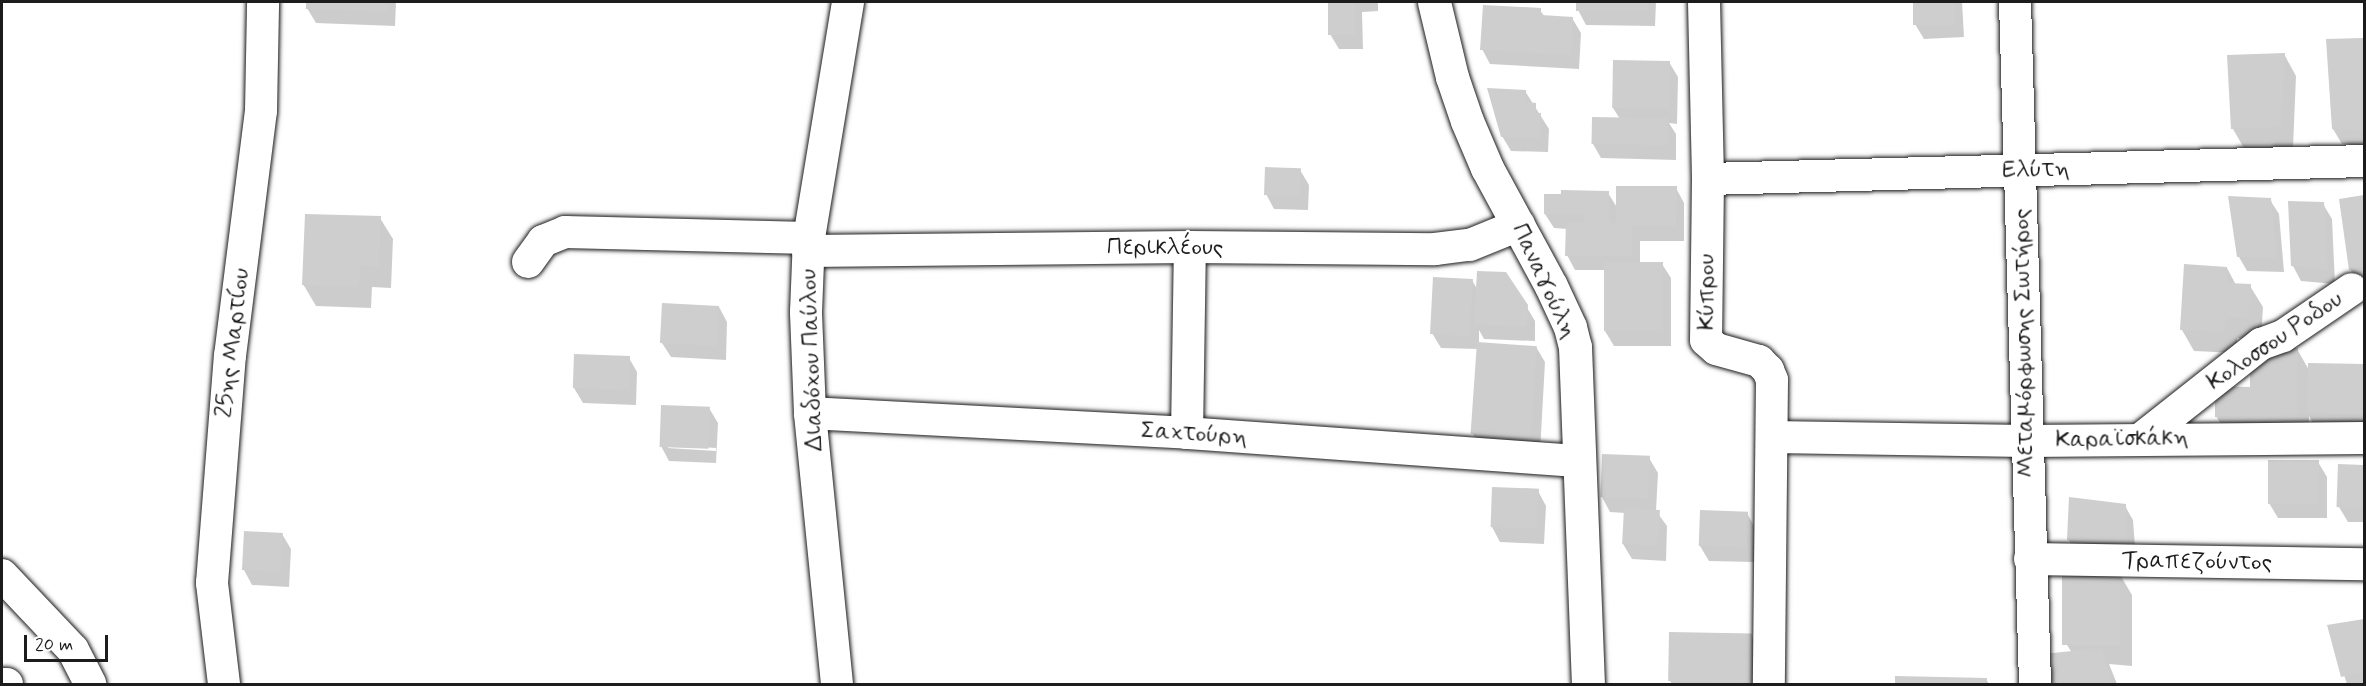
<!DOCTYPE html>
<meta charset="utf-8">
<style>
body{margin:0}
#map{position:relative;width:2366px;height:686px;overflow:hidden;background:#fff;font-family:Mynerve,sans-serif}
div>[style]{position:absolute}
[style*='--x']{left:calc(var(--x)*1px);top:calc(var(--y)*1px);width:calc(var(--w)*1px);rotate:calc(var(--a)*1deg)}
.shadow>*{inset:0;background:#0003}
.building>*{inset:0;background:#cecece;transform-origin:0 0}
.roads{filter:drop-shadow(0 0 2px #1c1c1c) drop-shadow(0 0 2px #1c1c1c)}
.minor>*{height:32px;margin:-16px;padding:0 16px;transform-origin:16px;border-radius:16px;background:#fff}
.tertiary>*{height:33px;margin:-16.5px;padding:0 16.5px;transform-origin:16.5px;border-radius:16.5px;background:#fff}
span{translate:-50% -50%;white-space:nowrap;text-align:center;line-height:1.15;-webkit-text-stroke:4.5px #fff;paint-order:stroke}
.street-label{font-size:24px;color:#1c1c1c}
.frame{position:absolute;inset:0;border:3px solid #1c1c1c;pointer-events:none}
.scale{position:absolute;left:24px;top:635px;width:84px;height:27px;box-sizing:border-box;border:3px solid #1c1c1c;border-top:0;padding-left:8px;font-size:18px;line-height:21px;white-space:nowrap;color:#1c1c1c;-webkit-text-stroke:4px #fff;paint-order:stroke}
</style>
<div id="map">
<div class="shadow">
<i style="clip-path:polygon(308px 2px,396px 2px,395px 26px,316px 23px,307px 8px)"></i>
<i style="clip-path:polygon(1329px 2px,1378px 2px,1378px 11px,1362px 12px,1363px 49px,1339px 49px,1330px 34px)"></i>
<i style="clip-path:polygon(1578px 2px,1656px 2px,1655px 26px,1586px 25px,1578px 10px)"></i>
<i style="clip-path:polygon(1914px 2px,1962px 2px,1964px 37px,1924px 39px,1915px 24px)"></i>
<i style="clip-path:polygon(1540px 10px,1544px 16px,1572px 18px,1581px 33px,1579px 69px,1490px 64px,1482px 49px)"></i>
<i style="clip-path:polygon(2362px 40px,2364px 44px,2364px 145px,2342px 144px,2333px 129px)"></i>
<i style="clip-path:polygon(2284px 54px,2296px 76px,2293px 148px,2245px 150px,2233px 129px)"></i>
<i style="clip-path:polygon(1669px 62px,1678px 77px,1677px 124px,1669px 123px,1676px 134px,1676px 160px,1601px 158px,1593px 144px,1620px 119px,1613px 108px)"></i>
<i style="clip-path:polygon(1525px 91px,1549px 129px,1548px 152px,1511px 151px,1502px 136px)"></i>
<i style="clip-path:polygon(1300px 170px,1309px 185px,1308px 210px,1274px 209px,1266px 194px)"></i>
<i style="clip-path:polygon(1676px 188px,1684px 203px,1684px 241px,1640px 241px,1640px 263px,1662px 264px,1671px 278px,1671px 346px,1614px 346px,1605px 331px,1606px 270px,1575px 270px,1567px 255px,1567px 229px,1554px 228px,1545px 214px,1608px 193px,1618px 209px)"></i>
<i style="clip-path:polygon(2364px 197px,2364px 283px,2359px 284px,2350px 269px,2341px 200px)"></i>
<i style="clip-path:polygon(2270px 200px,2279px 214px,2284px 272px,2247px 271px,2239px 257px)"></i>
<i style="clip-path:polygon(2323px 204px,2332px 219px,2335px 284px,2301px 281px,2293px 266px)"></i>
<i style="clip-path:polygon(380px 218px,393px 239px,391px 288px,372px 287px,371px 308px,316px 306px,303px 284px)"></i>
<i style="clip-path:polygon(2227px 268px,2236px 285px,2250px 286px,2263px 307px,2261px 339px,2237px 338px,2237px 353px,2194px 351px,2182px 330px)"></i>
<i style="clip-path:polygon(1472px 280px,1477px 289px,1526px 306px,1535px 321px,1535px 341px,1484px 339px,1479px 330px,1479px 344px,1536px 347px,1545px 362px,1540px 452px,1482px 449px,1473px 434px,1478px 349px,1441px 348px,1432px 333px)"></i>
<i style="clip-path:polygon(719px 307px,727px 322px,726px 360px,671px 357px,662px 343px)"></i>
<i style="clip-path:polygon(2297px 349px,2309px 370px,2309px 365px,2364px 365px,2364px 432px,2319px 434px,2309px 416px,2308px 439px,2229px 438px,2216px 416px)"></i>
<i style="clip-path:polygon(629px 358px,637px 372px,636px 405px,583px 403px,574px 388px)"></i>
<i style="clip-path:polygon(evenodd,709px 408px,718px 423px,716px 463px,669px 461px,661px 446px,709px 408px,668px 445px,716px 448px,716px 451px,668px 448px,668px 445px)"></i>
<i style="clip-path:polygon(1649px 458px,1658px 473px,1656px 511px,1667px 526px,1666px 561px,1632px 559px,1623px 544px,1625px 513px,1610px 512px,1602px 497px)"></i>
<i style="clip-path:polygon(2318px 462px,2327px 477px,2327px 518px,2278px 518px,2269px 503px)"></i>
<i style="clip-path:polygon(2340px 465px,2364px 466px,2364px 522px,2348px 522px,2339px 507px)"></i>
<i style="clip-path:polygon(1538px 491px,1546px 506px,1544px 544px,1500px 542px,1492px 527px)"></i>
<i style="clip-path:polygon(2125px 506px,2133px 520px,2136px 560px,2077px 554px,2068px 539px)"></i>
<i style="clip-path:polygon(1747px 513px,1755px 528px,1754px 562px,1709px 561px,1700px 546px)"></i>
<i style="clip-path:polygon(282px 534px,291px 549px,289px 587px,252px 585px,244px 570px)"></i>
<i style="clip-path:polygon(2119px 573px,2132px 595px,2132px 666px,2109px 664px,2117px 684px,2045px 684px,2072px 653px,2064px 640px)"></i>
<i style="clip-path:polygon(2364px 620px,2364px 684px,2347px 684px,2328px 627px)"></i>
<i style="clip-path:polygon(1751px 635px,1763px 656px,1763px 684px,1672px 684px,1670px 681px)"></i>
<i style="clip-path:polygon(1897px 678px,1986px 679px,1989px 684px,1897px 684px)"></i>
</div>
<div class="building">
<i style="clip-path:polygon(306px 2px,388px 2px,387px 12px,306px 9px)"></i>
<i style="left:1328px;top:2px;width:27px;height:33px"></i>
<i style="left:1576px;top:2px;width:72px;height:9px"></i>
<i style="left:1913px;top:2px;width:42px;height:23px"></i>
<i style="clip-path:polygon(1483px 5px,1541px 8px,1541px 15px,1573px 17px,1571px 55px,1480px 50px)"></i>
<i style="clip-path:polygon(2363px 38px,2364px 131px,2332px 129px,2326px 39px)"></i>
<i style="clip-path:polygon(2285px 53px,2281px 127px,2231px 129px,2227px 55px)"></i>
<i style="left:1613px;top:60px;width:57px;height:48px;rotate:1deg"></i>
<i style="clip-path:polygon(1487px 88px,1526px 90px,1526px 102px,1536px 103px,1536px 113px,1541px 113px,1540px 138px,1501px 137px)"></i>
<i style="left:1592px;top:117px;width:76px;height:27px;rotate:1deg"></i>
<i style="left:1265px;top:167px;width:36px;height:28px;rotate:2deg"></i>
<i style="clip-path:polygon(1616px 186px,1677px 186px,1676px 226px,1632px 226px,1632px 256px,1565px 256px,1566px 222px,1584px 222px,1584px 215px,1544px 214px,1544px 194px,1561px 194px,1561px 190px,1609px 191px,1609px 223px,1616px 223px)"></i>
<i style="clip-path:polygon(2364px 195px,2364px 267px,2349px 270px,2339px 199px)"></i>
<i style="clip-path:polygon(2228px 196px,2271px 198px,2277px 258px,2237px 257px)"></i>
<i style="clip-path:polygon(2288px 201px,2324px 202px,2328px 270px,2291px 266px)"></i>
<i style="clip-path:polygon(305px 214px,381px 216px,379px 267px,360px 266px,359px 287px,302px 285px)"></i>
<i style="left:1604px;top:262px;width:59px;height:69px"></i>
<i style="clip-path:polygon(2184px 264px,2227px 267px,2227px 283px,2251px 284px,2250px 318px,2226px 317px,2225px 332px,2180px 330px)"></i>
<i style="clip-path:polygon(1477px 271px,1506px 272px,1528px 305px,1527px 327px,1474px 324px)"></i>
<i style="left:1433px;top:277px;width:40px;height:57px;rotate:3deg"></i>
<i style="left:662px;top:303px;width:57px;height:40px;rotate:3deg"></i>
<i style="left:1477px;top:342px;width:60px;height:92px;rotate:4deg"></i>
<i style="clip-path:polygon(2265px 348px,2298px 348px,2297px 418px,2215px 417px,2215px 386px,2250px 387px,2250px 355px)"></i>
<i style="left:574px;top:354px;width:56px;height:34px;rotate:2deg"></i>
<i style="left:2308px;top:363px;width:56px;height:50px;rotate:1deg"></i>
<i style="left:661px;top:405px;width:49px;height:42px;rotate:2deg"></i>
<i style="left:1602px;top:454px;width:48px;height:43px;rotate:2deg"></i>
<i style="left:2268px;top:460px;width:51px;height:44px"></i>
<i style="left:2338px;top:464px;width:26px;height:43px;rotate:2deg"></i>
<i style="left:1492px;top:487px;width:47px;height:40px;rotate:2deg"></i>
<i style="clip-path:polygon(2069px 497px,2126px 504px,2128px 546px,2067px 540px)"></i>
<i style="left:1624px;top:508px;width:36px;height:36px;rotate:3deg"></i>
<i style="left:1700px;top:510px;width:48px;height:36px;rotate:2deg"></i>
<i style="left:244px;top:531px;width:39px;height:39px;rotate:3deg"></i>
<i style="left:2120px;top:572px;width:73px;height:58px;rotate:90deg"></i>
<i style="clip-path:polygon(2364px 619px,2364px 672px,2341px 677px,2327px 625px)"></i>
<i style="left:1669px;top:632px;width:83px;height:49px;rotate:1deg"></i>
<i style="clip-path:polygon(2102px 648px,2112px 684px,2043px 684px,2043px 654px)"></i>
<i style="clip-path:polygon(1895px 676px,1987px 678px,1987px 684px,1895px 684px)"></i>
</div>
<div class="roads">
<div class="minor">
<i style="--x:1704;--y:2;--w:177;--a:88.7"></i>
<i style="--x:1708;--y:179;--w:161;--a:90.7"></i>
<i style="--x:1706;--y:340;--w:13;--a:42"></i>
<i style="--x:1716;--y:349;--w:45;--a:15.6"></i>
<i style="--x:1759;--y:361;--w:13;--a:45"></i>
<i style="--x:1768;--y:370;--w:11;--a:68"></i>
<i style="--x:1772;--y:380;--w:304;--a:90.6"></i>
<i style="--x:2015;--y:2;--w:682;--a:88.32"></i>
<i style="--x:1708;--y:179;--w:656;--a:-1.57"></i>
<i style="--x:808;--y:251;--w:382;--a:-0.6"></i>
<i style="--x:1190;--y:247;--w:245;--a:0.5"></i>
<i style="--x:1435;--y:249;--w:35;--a:-7"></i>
<i style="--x:1470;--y:245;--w:53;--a:-22.2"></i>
<i style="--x:528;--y:262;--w:26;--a:-54"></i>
<i style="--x:543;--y:241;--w:24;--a:-22"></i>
<i style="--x:565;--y:232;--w:244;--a:1.4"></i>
<i style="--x:810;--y:413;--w:378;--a:3"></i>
<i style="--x:1187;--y:433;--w:392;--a:4.1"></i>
<i style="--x:1187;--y:433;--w:186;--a:-89.1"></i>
<i style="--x:1772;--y:437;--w:254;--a:0.9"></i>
<i style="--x:2026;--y:441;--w:338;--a:-0.5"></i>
<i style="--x:2142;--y:438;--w:152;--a:-38.3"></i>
<i style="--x:2261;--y:344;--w:23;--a:-20"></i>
<i style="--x:2283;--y:336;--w:83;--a:-34.3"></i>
<i style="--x:2030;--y:559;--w:334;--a:0.9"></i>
<i style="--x:2;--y:575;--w:103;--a:46.6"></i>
<i style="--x:73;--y:650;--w:38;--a:63"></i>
<i style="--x:2;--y:684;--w:5;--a:0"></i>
<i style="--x:224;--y:684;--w:102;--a:-96.8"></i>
<i style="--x:212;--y:583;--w:228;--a:-85.5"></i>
<i style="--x:230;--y:356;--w:247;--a:-82.8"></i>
<i style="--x:261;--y:111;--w:109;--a:-88.9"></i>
<i style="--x:837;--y:684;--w:272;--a:-95.7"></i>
<i style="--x:810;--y:413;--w:101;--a:-92.3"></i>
<i style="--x:806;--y:312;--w:74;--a:-87.7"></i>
<i style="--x:809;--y:238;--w:239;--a:-80.6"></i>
</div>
<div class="tertiary">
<i style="--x:1434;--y:2;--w:77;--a:76.5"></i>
<i style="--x:1452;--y:77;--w:46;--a:71.2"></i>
<i style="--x:1467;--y:121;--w:51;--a:66.9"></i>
<i style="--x:1487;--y:168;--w:134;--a:61.5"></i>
<i style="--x:1551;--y:286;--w:45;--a:65.1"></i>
<i style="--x:1570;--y:327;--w:21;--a:76"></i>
<i style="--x:1575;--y:347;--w:337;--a:87.8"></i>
</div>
</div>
<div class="street-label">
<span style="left:2036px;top:170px;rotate:-1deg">Ελύτη</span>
<span style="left:1165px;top:248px">Περικλέους</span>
<span style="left:1544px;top:281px;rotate:65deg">Παναγούλη</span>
<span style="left:1707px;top:292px;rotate:-90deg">Κύπρου</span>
<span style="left:2275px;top:341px;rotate:-34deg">Κολοσσου Ροδου</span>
<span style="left:233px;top:343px;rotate:-83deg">25ης Μαρτίου</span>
<span style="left:2024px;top:343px;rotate:-91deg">Μεταμόρφωσης Σωτήρος</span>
<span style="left:812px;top:360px;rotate:-92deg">Διαδόχου Παύλου</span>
<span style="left:1194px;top:434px;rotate:4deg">Σαχτούρη</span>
<span style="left:2122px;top:439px;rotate:-1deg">Καραϊσκάκη</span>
<span style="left:2197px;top:562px;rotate:1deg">Τραπεζούντος</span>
</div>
<div class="frame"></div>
<div class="scale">20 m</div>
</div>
